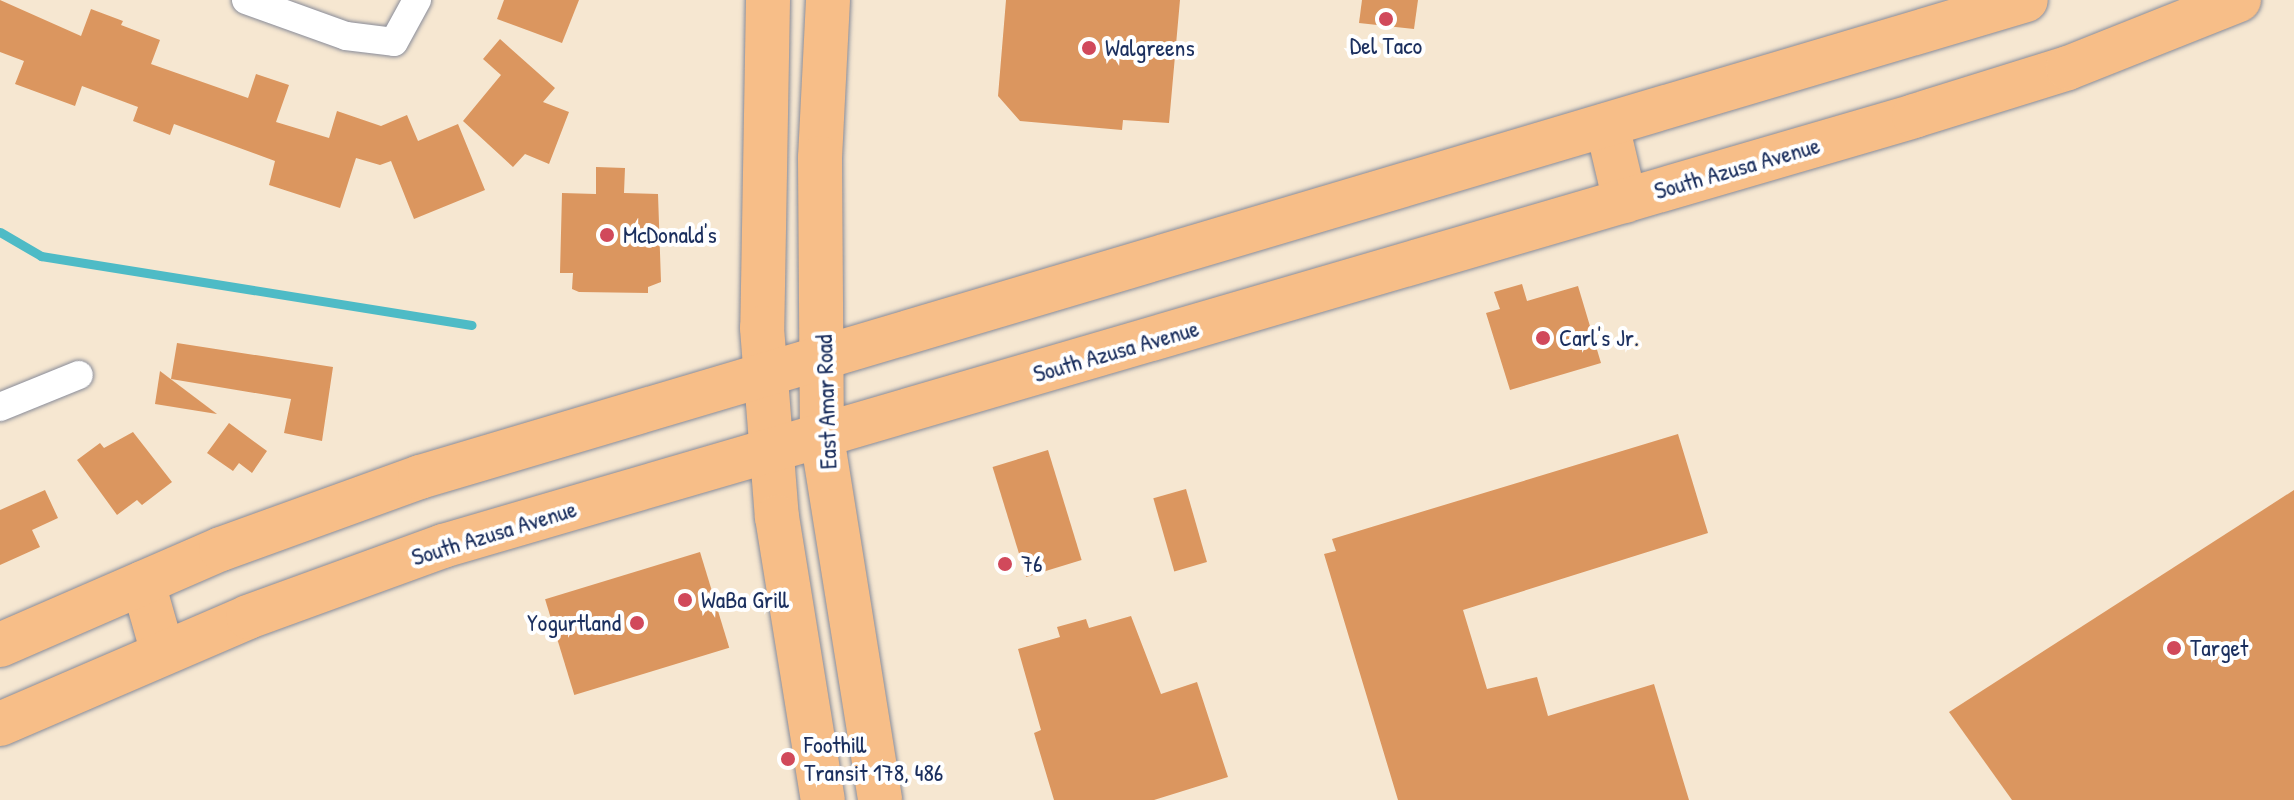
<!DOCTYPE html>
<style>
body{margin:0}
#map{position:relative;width:2294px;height:800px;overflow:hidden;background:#f6e7d1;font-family:"Patrick Hand",sans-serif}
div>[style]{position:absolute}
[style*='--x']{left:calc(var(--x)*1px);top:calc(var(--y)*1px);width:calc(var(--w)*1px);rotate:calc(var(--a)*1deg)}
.stream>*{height:9px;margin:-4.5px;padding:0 4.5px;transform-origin:4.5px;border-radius:4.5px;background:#4ebbc6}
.building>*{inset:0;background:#db965f;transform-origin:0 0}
.roads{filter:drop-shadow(0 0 2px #888b98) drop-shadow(0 0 2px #888b98)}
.street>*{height:28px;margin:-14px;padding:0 14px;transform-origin:14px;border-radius:14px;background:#fff}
.primary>*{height:44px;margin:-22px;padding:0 22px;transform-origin:22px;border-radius:22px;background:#f7be88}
.dots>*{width:22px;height:22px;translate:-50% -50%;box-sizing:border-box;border:4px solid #fff;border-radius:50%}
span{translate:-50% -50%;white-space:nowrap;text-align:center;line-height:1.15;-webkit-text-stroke:8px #fff;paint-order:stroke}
.poi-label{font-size:24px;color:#1b2f5e}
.left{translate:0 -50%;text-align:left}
.right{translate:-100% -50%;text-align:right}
.street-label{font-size:24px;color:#1b2f5e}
</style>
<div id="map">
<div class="stream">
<i style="--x:0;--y:232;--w:48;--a:30.3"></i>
<i style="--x:41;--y:256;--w:436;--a:9.1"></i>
</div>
<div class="building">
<i style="clip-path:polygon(0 0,81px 36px,91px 9px,123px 21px,121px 25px,160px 40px,151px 64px,248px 98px,256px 74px,289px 85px,276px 122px,329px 138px,337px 111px,381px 126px,407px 115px,418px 141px,458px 124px,485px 190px,414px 219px,391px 161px,380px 165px,356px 158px,340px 208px,269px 185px,275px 161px,174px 124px,170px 135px,133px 121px,138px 107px,82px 86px,75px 106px,15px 84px,24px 61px,0 52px)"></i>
<i style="clip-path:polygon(504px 0,579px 0,562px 43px,497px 19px)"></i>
<i style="clip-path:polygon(1006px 0,1180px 0,1169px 123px,1123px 120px,1122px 130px,1020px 121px,998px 96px)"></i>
<i style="clip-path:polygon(1362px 0,1418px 0,1414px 29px,1359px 23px)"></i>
<i style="clip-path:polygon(500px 39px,555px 88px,543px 102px,569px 112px,549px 164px,525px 154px,513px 167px,463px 121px,501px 75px,483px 59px)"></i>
<i style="clip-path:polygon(596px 167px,625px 168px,624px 193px,658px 194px,661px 282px,648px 287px,648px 293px,579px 292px,572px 289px,573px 273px,560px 273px,562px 193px,596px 194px)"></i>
<i style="clip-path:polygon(1522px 284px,1527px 301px,1578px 286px,1601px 363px,1510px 390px,1486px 313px,1500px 309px,1494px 292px)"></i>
<i style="clip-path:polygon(177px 343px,333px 367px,322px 441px,284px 433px,291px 399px,171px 379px)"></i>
<i style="clip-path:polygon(160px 371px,217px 414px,155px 404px)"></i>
<i style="clip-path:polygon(229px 423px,267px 451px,252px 473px,239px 463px,233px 471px,207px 453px)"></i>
<i style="clip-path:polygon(133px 432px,172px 482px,142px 505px,137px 500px,117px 515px,77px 460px,100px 443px,104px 448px)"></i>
<i style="clip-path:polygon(1678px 434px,1708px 533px,1463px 610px,1487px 689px,1537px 677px,1548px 716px,1654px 684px,1689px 800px,1398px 800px,1324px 554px,1336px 551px,1332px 539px)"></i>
<i style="left:1048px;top:450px;width:115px;height:58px;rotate:73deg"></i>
<i style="left:1186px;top:489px;width:76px;height:34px;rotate:74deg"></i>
<i style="clip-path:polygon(45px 490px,58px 518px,32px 530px,40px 547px,0 565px,0 510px)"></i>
<i style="clip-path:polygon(2294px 490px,2294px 800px,2012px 800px,1949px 712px)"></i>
<i style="left:700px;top:552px;width:100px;height:162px;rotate:73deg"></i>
<i style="clip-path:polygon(1131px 616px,1161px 694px,1197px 682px,1228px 777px,1154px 800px,1054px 800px,1034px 733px,1041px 730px,1018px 649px,1060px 637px,1057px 627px,1086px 619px,1089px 628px)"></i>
</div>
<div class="roads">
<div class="street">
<i style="--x:246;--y:0;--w:106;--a:19.8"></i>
<i style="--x:346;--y:36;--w:48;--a:7.1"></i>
<i style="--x:394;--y:42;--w:48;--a:-61.3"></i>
<i style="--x:0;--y:407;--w:85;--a:-22.1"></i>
</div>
<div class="primary">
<i style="--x:768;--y:0;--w:328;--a:91"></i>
<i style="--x:762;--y:328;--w:190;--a:85.5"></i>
<i style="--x:777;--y:517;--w:287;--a:80.8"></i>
<i style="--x:828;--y:0;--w:158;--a:92.9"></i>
<i style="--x:820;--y:158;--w:279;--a:89.6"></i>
<i style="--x:822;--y:437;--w:368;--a:80.9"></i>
<i style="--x:1607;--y:125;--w:78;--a:76.7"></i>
<i style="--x:143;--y:583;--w:73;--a:74.1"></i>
<i style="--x:0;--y:645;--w:241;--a:-23.5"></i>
<i style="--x:221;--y:549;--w:212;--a:-19.9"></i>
<i style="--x:420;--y:477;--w:1675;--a:-16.54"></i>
<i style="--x:0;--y:724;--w:270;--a:-23.3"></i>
<i style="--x:248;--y:617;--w:208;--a:-20"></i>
<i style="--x:443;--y:546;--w:1533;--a:-16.29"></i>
<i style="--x:1914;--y:116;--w:161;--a:-17.3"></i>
<i style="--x:2068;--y:68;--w:184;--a:-21.7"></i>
</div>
</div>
<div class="dots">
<i style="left:1386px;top:19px;background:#d1495b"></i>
<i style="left:1089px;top:48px;background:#d1495b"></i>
<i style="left:607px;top:235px;background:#d1495b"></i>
<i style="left:1543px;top:338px;background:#d1495b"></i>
<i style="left:1005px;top:564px;background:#d1495b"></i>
<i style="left:685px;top:600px;background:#d1495b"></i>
<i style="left:637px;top:623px;background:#d1495b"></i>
<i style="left:2174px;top:648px;background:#d1495b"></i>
<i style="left:788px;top:759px;background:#d1495b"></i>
</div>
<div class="poi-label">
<span style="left:1386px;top:46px">Del Taco</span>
<span class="left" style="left:1105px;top:48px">Walgreens</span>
<span class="left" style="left:623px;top:235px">McDonald's</span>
<span class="left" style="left:1559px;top:338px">Carl's Jr.</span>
<span class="left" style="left:1021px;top:564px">76</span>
<span class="left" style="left:701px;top:600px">WaBa Grill</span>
<span class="right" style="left:621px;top:623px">Yogurtland</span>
<span class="left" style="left:2190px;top:648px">Target</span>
<span class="left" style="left:804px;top:759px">Foothill<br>Transit 178, 486</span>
</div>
<div class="street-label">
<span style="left:1737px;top:168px;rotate:-16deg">South Azusa Avenue</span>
<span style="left:1116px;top:351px;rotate:-16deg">South Azusa Avenue</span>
<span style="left:826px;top:402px;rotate:-92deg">East Amar Road</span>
<span style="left:494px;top:533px;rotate:-17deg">South Azusa Avenue</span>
</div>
</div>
